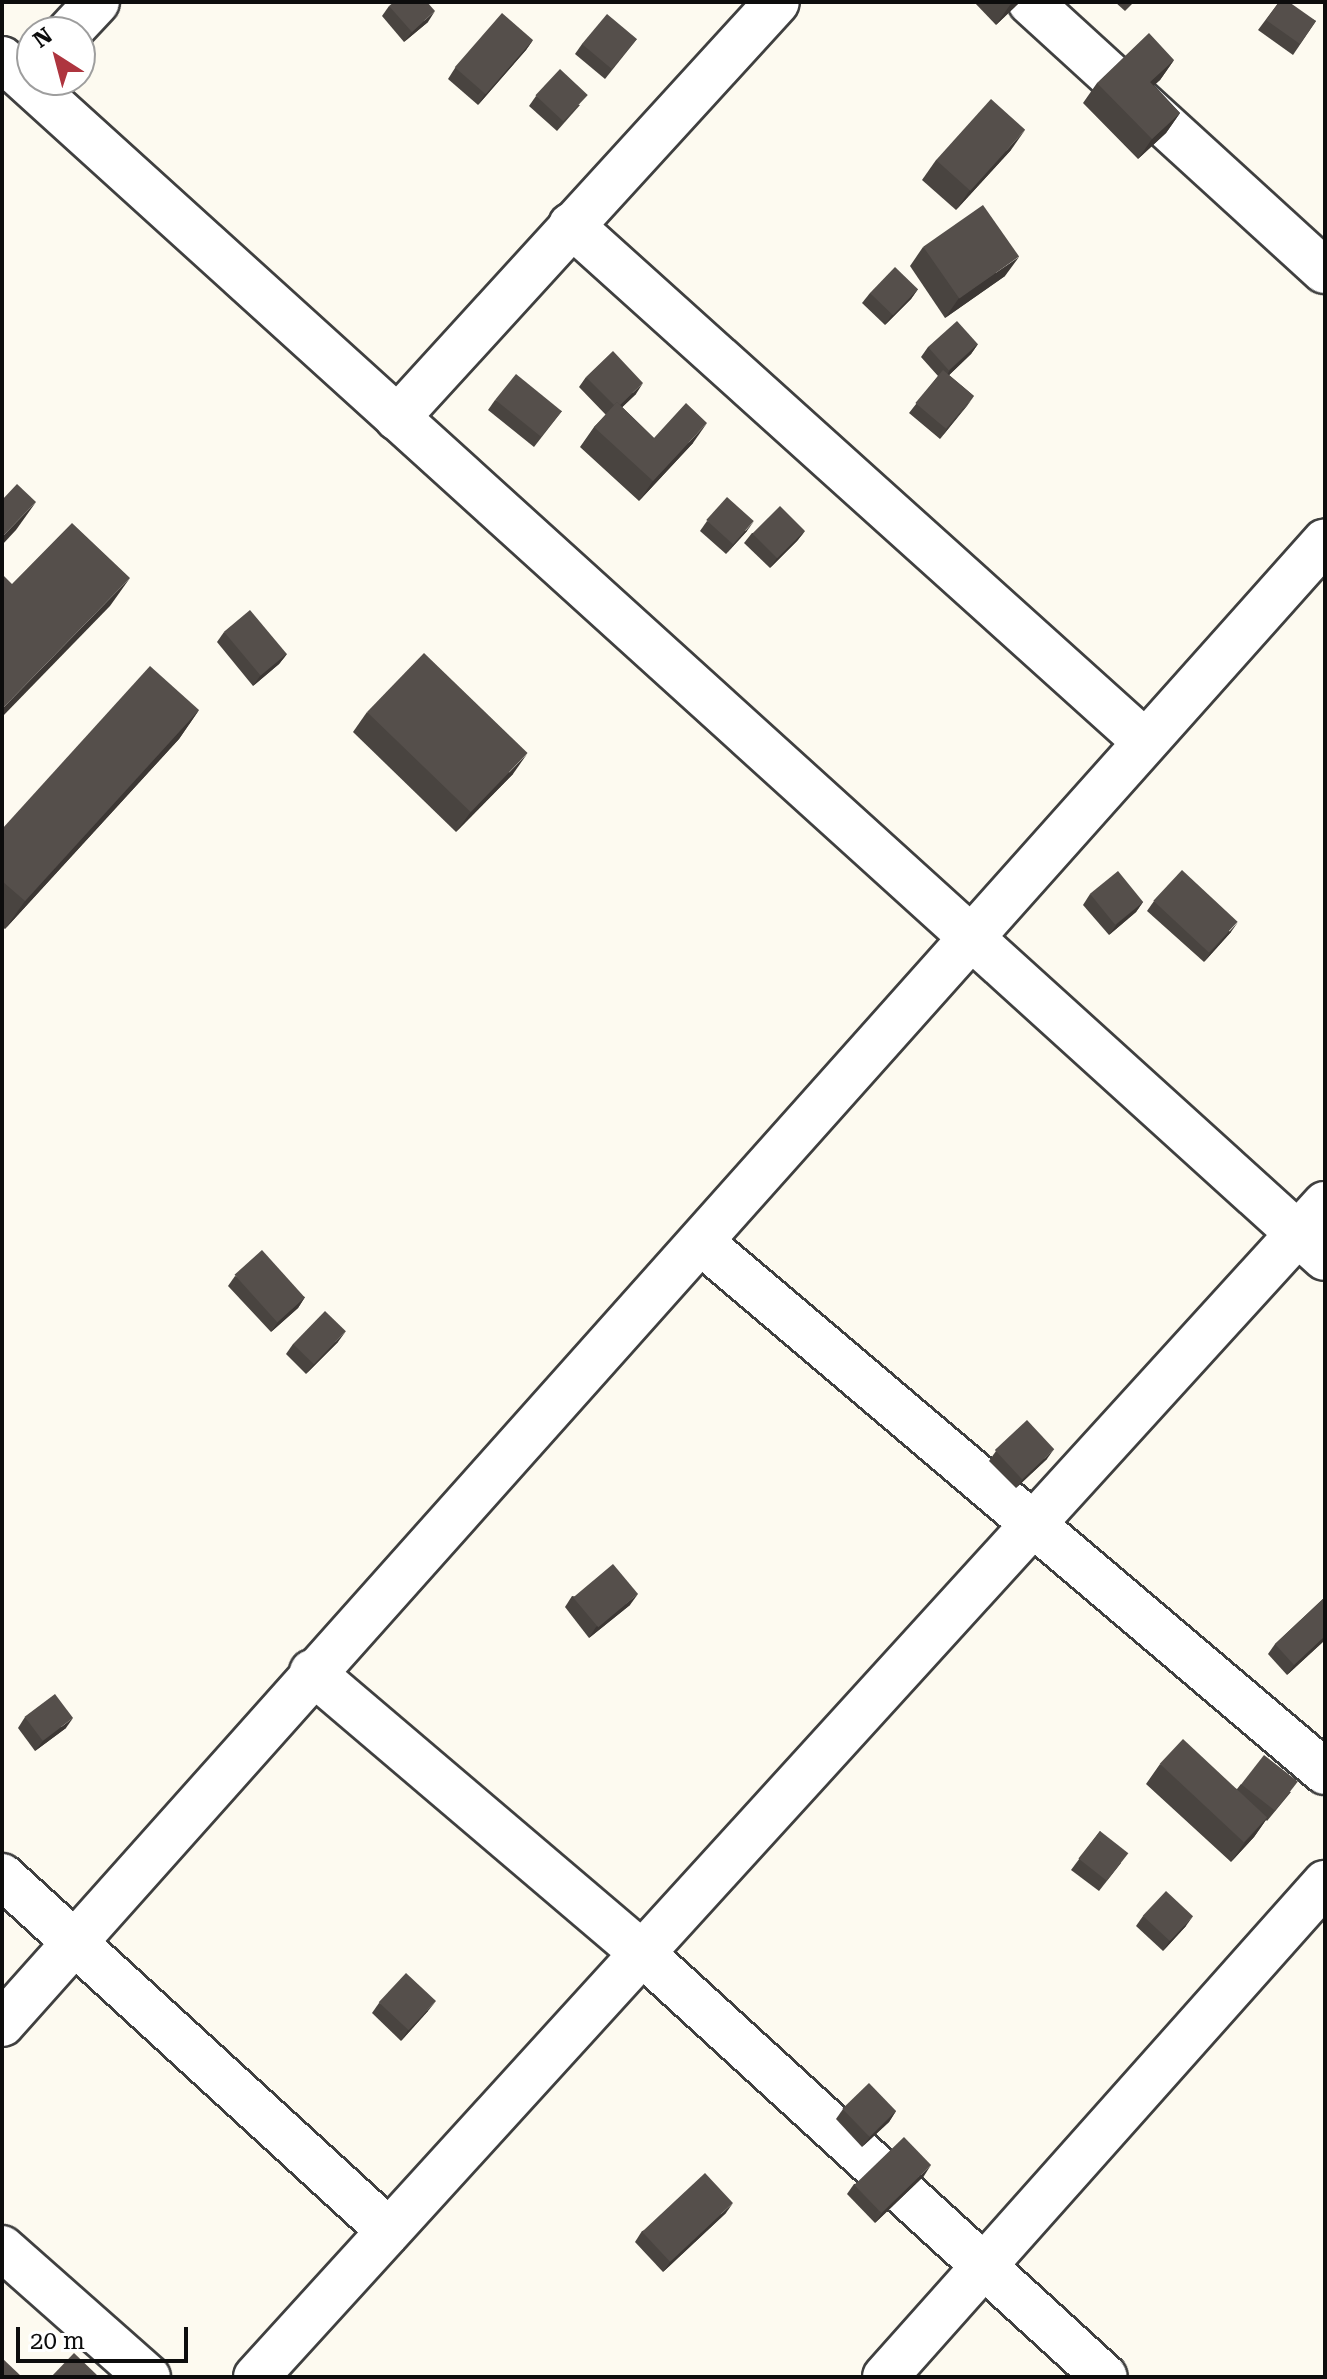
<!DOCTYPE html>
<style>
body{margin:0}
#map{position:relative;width:1327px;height:2379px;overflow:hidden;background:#fdfaf0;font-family:"Roboto Serif",serif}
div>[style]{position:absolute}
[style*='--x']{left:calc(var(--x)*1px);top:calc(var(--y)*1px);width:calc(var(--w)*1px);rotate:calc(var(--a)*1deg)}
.roads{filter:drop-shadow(2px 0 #404040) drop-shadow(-2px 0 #404040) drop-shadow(0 2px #404040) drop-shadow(0 -2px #404040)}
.minor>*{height:44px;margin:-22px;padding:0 22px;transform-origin:22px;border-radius:22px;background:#fff}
.wall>*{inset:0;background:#494440}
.shaded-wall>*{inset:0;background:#3c3734}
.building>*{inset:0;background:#554f4b;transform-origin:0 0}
span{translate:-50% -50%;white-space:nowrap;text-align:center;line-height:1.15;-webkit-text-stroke:8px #fff;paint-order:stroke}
.frame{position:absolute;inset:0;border:4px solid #0d0d0d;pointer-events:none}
.north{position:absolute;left:16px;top:16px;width:80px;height:80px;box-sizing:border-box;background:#fff;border:2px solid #9e9e9e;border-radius:50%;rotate:324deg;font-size:22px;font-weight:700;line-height:32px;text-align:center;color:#0d0d0d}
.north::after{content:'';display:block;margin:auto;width:28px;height:36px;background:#ae353f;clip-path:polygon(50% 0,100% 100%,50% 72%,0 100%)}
.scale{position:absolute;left:16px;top:2327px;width:172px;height:36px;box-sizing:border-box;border:4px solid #0d0d0d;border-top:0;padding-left:10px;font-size:24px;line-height:28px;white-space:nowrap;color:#0d0d0d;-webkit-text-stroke:6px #fff;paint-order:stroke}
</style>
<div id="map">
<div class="roads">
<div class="minor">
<i style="--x:1030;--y:2;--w:399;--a:42.4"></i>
<i style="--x:69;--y:32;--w:41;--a:-47"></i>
<i style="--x:2;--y:59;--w:1785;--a:42.19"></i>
<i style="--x:571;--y:225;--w:771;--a:42"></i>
<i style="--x:397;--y:418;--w:563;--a:-47.59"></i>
<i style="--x:703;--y:1244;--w:816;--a:40.33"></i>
<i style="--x:312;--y:1672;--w:435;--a:40.4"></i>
<i style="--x:643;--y:1954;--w:626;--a:42.48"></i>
<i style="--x:2;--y:1876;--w:525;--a:42.53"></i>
<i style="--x:2;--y:2024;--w:1987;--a:-48.26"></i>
<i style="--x:2;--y:2248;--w:195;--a:41.5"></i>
<i style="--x:256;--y:2377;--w:1587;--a:-47.66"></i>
<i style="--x:885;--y:2377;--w:662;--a:-48.31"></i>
</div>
</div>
<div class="wall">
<i style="clip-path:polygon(974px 2px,1020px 2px,996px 25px)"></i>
<i style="clip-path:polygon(1115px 2px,1134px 2px,1125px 11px)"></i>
<i style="clip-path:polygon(1279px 2px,1316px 21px,1293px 55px,1258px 30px)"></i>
<i style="clip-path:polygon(389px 6px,428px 22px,404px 42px,382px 16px)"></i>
<i style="clip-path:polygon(637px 39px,605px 79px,575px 54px,582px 44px)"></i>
<i style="clip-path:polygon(533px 40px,526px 50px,478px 105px,448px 79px,455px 68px)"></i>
<i style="clip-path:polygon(1174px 60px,1160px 80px,1154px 85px,1180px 113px,1166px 133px,1138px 159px,1083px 103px,1097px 83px)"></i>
<i style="clip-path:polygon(536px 96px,580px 105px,557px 131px,529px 106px)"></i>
<i style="clip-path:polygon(1011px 150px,956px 210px,922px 180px,936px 160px)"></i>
<i style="clip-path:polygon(923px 247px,1005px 276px,945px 318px,910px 266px)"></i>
<i style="clip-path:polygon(918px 289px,911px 299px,885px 325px,862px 303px,870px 293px)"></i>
<i style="clip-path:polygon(978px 344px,971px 354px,949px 375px,974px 396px,940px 439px,909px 413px,938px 376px,921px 357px,928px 347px)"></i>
<i style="clip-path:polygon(586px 377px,636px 394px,622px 407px,654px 438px,693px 443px,639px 501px,580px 447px,594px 427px,606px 415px,579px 387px)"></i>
<i style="clip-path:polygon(495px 400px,562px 411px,534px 447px,488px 410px)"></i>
<i style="clip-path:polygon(707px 521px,747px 531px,726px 554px,700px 531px)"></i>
<i style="clip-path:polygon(805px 531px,797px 541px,770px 568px,744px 543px,752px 533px)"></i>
<i style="clip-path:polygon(224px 632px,287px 654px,279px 664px,253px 686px,217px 642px)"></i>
<i style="clip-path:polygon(199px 710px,179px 739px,5px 929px,2px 927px,2px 829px)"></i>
<i style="clip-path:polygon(367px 712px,513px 774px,456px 832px,353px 732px)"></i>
<i style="clip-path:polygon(1090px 894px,1143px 902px,1136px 912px,1109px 935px,1083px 905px)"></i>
<i style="clip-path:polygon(1154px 901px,1231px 932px,1204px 962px,1147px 911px)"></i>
<i style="clip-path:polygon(235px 1276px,305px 1297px,298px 1308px,271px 1332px,228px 1286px)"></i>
<i style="clip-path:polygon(338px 1342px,306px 1374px,286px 1354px,293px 1344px)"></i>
<i style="clip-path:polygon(996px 1451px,1047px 1459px,1016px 1488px,989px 1461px)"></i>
<i style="clip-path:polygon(572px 1596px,630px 1605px,589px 1638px,565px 1607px)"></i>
<i style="clip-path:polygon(1325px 1597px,1325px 1640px,1287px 1675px,1268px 1654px,1275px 1644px)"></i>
<i style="clip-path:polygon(25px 1717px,66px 1728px,35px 1751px,18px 1728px)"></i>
<i style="clip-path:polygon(1160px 1764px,1237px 1789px,1241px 1784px,1291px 1792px,1267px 1821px,1266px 1820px,1254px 1837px,1231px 1862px,1146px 1784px)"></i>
<i style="clip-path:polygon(1100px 1831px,1121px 1863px,1099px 1891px,1071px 1870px)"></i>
<i style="clip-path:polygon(1143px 1916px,1186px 1926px,1163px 1951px,1136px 1926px)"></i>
<i style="clip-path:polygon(379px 2003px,428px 2011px,401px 2041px,372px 2013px)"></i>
<i style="clip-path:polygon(843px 2109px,896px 2111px,889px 2122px,862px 2147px,836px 2119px)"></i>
<i style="clip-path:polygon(924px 2176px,875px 2223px,847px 2194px,854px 2184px)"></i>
<i style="clip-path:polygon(726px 2213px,663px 2272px,635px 2242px,642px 2231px)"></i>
</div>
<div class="shaded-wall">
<i style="clip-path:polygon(1013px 2px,1020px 2px,996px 25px,1010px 5px)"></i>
<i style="clip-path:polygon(435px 11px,428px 22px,404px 42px,412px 32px)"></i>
<i style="clip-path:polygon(533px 40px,526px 50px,478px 105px,485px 94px)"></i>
<i style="clip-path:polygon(1174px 60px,1160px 80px,1137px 101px,1150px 82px)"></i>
<i style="clip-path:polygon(1180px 113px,1166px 133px,1138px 159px,1152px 139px)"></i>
<i style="clip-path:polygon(1025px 130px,1011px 150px,956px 210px,970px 190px)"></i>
<i style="clip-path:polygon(1019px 257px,1005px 276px,945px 318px,959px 298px)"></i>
<i style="clip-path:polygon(918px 289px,911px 299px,885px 325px,892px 315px)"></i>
<i style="clip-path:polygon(978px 344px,971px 354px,943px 381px,950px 370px)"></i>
<i style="clip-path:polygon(643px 383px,636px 394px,610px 419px,617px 408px)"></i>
<i style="clip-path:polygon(974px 396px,967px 406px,940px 439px,947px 429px)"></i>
<i style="clip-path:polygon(707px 423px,693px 443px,639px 501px,653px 481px)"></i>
<i style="clip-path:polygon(36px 502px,16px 530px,2px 545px,2px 537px)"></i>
<i style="clip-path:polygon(754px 521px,747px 531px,726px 554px,734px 544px)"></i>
<i style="clip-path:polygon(805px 531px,797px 541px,770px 568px,777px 558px)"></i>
<i style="clip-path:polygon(130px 578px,110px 606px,2px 717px,2px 709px)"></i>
<i style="clip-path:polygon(287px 654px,279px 664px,253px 686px,260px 676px)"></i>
<i style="clip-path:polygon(199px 710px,179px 739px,5px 929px,25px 901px)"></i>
<i style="clip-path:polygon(527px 754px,513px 774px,456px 832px,470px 813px)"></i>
<i style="clip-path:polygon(1143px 902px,1136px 912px,1109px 935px,1117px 924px)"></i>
<i style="clip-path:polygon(1238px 922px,1231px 932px,1204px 962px,1211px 952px)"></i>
<i style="clip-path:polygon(305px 1297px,298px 1308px,271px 1332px,278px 1322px)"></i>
<i style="clip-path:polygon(346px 1331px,338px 1342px,306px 1374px,314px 1364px)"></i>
<i style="clip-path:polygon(1054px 1449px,1047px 1459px,1016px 1488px,1024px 1478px)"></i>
<i style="clip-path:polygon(638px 1594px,630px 1605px,589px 1638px,596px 1627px)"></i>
<i style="clip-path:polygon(1325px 1636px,1325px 1640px,1287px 1675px,1294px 1665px)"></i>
<i style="clip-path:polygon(73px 1718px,66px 1728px,35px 1751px,43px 1741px)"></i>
<i style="clip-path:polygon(1268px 1817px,1254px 1837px,1231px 1862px,1245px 1842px)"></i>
<i style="clip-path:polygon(1193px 1916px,1186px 1926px,1163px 1951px,1170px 1940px)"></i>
<i style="clip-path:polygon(436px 2001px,428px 2011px,401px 2041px,408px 2030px)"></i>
<i style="clip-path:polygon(896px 2111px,889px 2122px,862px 2147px,870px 2137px)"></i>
<i style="clip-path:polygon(931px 2165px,924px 2176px,875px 2223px,882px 2213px)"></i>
<i style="clip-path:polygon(733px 2203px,726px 2213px,663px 2272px,670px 2262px)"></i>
</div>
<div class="building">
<i style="clip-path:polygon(394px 2px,427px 2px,435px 11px,412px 32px,389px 6px)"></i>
<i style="clip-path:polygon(1279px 2px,1289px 2px,1316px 21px,1300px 44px,1266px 20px)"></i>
<i style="left:502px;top:13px;width:41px;height:72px;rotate:41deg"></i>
<i style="left:607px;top:14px;width:39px;height:39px;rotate:40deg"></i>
<i style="clip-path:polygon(1149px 33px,1174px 60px,1150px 82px,1180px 113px,1152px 139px,1097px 83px)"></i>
<i style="left:560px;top:69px;width:38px;height:36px;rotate:43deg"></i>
<i style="left:991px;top:99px;width:46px;height:82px;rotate:42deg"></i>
<i style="left:983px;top:205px;width:63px;height:73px;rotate:55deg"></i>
<i style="left:895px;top:267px;width:32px;height:36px;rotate:44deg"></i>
<i style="left:957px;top:321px;width:31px;height:39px;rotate:48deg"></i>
<i style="clip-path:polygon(613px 351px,643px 383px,620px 405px,617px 402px,614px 405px,586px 377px)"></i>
<i style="left:943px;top:370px;width:40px;height:43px;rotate:40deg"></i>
<i style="left:516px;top:374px;width:59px;height:33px;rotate:39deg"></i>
<i style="clip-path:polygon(617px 402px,654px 438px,686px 403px,707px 423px,653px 481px,594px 427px)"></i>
<i style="clip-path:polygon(17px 484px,36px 502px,2px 537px,2px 500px)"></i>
<i style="left:727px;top:497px;width:36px;height:31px;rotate:42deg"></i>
<i style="left:780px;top:506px;width:35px;height:39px;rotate:45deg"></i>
<i style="clip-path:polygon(72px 523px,130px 578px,2px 709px,2px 574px,12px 584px)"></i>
<i style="left:250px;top:610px;width:57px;height:34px;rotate:50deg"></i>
<i style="left:424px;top:653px;width:144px;height:82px;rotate:44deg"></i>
<i style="clip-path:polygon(150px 666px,199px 710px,25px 901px,2px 881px,2px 829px)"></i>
<i style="left:1182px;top:870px;width:76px;height:42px;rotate:43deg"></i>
<i style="left:1118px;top:871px;width:40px;height:36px;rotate:51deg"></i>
<i style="left:262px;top:1250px;width:64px;height:37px;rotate:48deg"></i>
<i style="left:325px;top:1311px;width:29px;height:46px;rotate:44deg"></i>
<i style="left:1027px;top:1420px;width:40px;height:44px;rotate:47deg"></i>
<i style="left:613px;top:1564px;width:39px;height:52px;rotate:50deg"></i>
<i style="clip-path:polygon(1325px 1597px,1325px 1636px,1294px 1665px,1275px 1644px)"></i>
<i style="left:55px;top:1694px;width:30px;height:38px;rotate:53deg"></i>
<i style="left:1183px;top:1739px;width:115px;height:34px;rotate:43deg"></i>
<i style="left:1264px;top:1755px;width:43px;height:37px;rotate:38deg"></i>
<i style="left:1100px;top:1831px;width:36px;height:35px;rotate:38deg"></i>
<i style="left:1166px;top:1891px;width:37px;height:34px;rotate:43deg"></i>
<i style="left:406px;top:1973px;width:41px;height:40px;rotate:43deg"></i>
<i style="left:869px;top:2083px;width:39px;height:37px;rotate:46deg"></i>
<i style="left:904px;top:2137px;width:39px;height:69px;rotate:46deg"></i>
<i style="left:705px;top:2173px;width:41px;height:86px;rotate:47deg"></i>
<i style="clip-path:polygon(74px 2353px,98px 2376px,97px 2377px,51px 2377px)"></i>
<i style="clip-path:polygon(2px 2358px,22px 2377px,2px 2377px)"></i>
</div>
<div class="frame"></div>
<div class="north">N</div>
<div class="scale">20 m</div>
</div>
